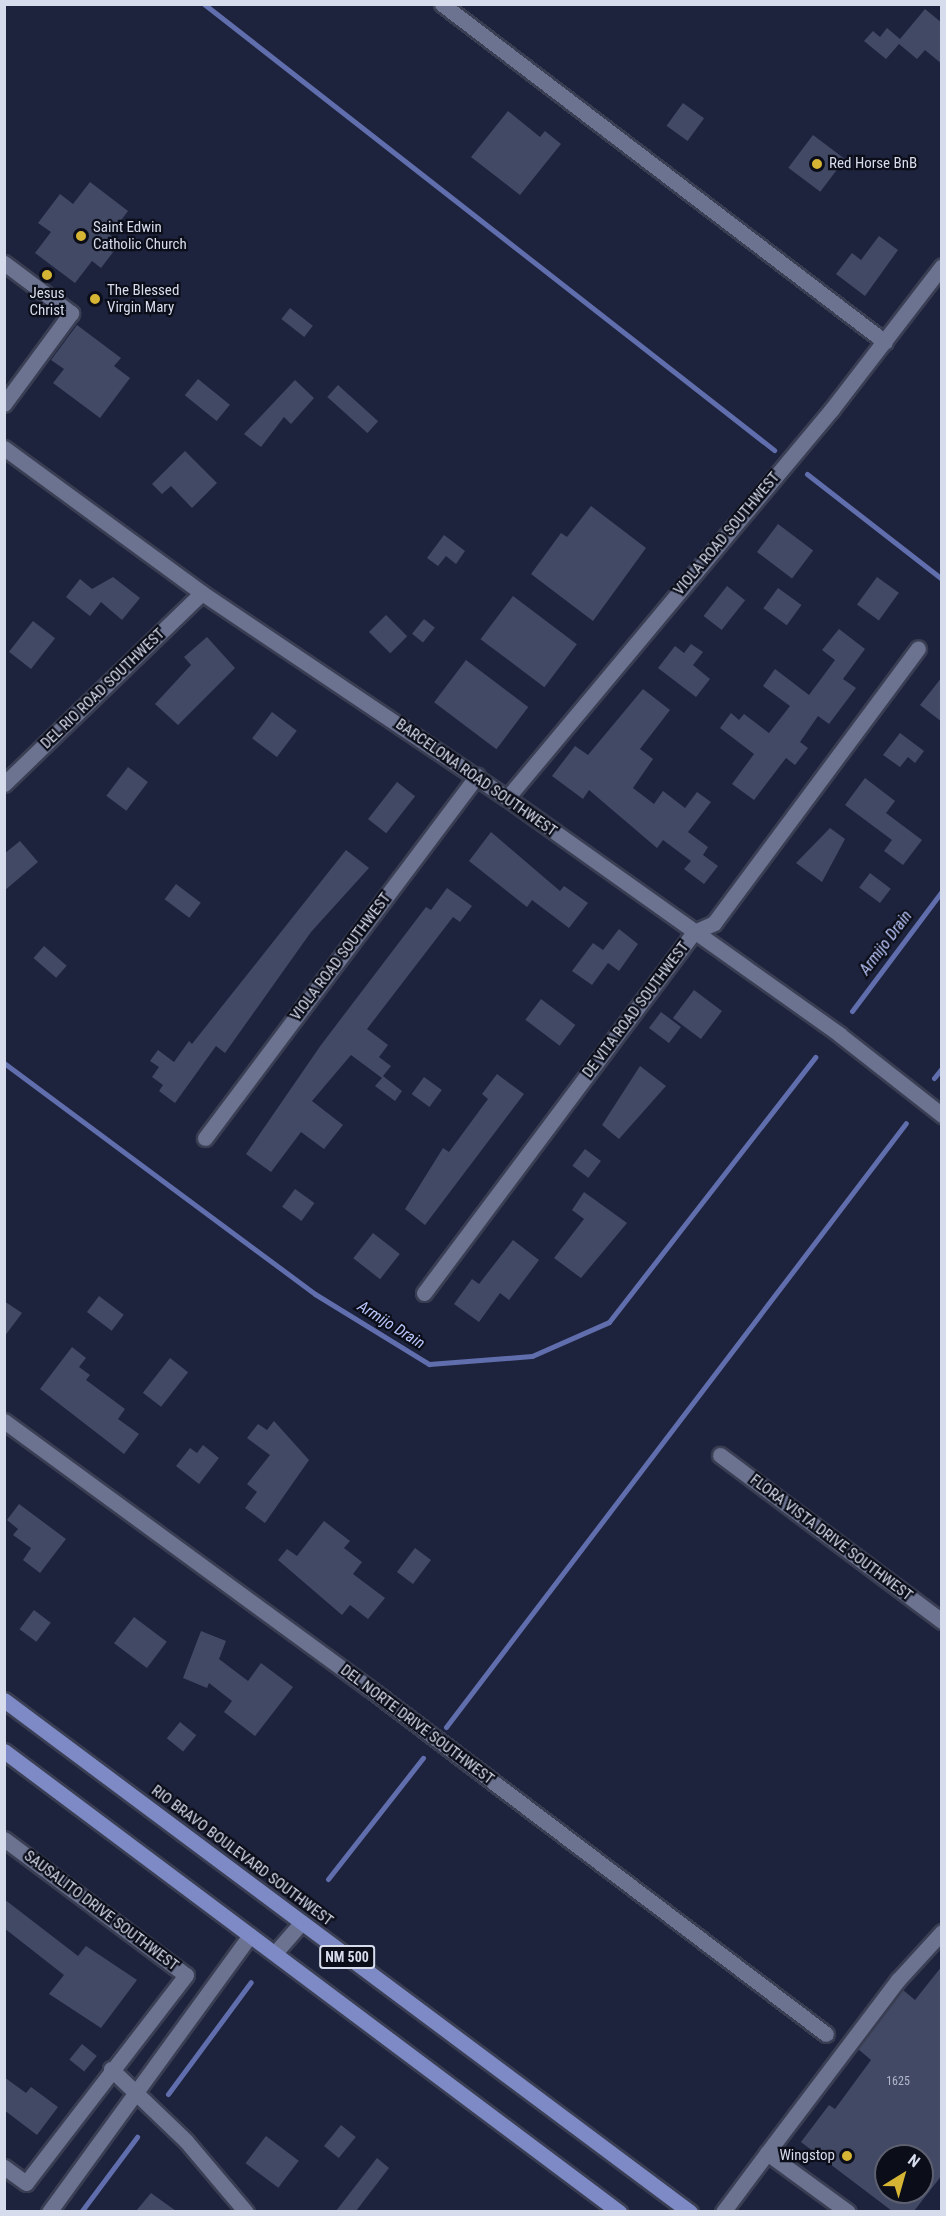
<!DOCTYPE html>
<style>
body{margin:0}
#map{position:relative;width:946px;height:2216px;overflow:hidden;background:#1e233d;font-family:"Roboto Condensed",sans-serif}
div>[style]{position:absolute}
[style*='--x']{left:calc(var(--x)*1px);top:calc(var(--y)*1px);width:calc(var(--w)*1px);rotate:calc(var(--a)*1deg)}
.stream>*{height:5px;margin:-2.5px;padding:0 2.5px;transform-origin:2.5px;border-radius:2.5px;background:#616ead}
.building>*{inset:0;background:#424965;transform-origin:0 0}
.roads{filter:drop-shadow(2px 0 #3a3e53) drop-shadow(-2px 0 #3a3e53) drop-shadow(0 2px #3a3e53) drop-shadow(0 -2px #3a3e53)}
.minor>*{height:15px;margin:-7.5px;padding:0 7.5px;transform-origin:7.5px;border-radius:7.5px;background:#6b7391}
.major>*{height:15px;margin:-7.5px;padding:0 7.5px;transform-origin:7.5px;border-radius:7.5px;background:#7d8ac5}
.dots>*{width:16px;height:16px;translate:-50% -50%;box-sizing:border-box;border:3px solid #0b0e19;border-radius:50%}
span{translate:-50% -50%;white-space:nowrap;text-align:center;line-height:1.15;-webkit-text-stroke:4.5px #0b0e19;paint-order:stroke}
.number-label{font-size:12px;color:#b2b7cb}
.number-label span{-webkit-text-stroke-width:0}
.shield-label span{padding:2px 4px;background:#0b0e19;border:2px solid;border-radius:4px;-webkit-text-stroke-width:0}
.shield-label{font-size:14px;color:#d7dced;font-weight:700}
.poi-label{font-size:15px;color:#d7dced}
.left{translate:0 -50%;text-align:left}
.right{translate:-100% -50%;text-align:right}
.street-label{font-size:15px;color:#d7dced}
.water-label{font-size:16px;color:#b9c6fc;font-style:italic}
.frame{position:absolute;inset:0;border:6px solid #d7dced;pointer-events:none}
.north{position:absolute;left:874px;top:2144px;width:60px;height:60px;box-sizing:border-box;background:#0b0e19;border:2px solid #5d606e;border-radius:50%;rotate:37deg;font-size:16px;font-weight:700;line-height:24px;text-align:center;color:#d7dced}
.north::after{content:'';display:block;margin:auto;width:21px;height:27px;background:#d6b534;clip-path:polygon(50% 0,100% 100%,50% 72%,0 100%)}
</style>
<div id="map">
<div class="stream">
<i style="--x:204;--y:4;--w:724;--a:38.04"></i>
<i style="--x:807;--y:474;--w:171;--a:37.9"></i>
<i style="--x:852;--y:1011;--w:150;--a:-53.1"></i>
<i style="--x:4;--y:1063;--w:387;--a:36.6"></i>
<i style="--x:315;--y:1294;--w:134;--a:31.6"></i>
<i style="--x:429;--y:1364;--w:103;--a:-4.4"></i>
<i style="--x:532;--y:1356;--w:84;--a:-23.8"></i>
<i style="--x:609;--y:1322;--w:336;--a:-52.1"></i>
<i style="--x:934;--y:1078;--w:13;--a:-51"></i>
<i style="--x:446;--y:1727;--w:759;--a:-52.71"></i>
<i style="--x:328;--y:1879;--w:154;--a:-51.9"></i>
<i style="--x:168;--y:2094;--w:139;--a:-53.5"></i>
<i style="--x:81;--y:2212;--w:94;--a:-53.3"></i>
</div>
<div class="building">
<i style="clip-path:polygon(925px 9px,942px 23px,942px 64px,925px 50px,917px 59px,899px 44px,886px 59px,864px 41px,873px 31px,880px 37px,887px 28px,900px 39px)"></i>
<i style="left:683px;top:103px;width:26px;height:28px;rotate:36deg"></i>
<i style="clip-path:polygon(508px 111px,540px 137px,545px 131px,561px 144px,520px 195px,471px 157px)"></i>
<i style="left:813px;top:135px;width:40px;height:41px;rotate:37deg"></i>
<i style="clip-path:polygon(90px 182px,128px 211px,110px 235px,120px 243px,101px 268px,92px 261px,75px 283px,35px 253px,51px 232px,38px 223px,60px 194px,73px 204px)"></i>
<i style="clip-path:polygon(879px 236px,898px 250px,865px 296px,836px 274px,852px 253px,861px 260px)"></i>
<i style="left:290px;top:308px;width:29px;height:14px;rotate:38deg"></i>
<i style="clip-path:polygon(77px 325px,121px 358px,114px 366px,130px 378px,100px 418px,53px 383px,64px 369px,51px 360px)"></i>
<i style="left:198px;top:379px;width:41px;height:21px;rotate:39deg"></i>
<i style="clip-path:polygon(295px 380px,314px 398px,291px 424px,284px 417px,261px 447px,244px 434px)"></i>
<i style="left:338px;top:385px;width:54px;height:16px;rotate:42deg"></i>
<i style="clip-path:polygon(185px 451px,217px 483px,192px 508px,171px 486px,162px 494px,152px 484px)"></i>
<i style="clip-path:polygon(591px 506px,646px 548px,593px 621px,531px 574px,561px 533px,567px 537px)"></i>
<i style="left:778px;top:524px;width:44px;height:35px;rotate:37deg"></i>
<i style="clip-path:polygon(444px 535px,465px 551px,456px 564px,446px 556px,438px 566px,427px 558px)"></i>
<i style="clip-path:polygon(113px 577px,140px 598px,122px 620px,101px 602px,90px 616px,66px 597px,80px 579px,92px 589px)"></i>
<i style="left:877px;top:577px;width:27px;height:34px;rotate:36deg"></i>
<i style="left:727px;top:586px;width:23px;height:38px;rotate:38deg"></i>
<i style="left:778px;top:588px;width:29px;height:25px;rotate:36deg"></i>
<i style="left:513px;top:596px;width:80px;height:54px;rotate:37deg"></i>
<i style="left:386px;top:615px;width:30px;height:24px;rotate:45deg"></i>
<i style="left:424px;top:619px;width:14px;height:19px;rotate:39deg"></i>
<i style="left:33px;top:621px;width:28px;height:39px;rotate:38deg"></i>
<i style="clip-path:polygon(839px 629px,865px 649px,843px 679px,856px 688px,829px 724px,818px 716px,800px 742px,808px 748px,795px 765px,786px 758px,754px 800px,732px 784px,754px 754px,720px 728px,731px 713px,739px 720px,744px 714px,769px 733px,790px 706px,763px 686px,775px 669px,809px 695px,835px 660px,822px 650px)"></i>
<i style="clip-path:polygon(207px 637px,235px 668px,178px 725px,155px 704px,191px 665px,184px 657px)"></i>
<i style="clip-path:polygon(691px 644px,703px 652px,693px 665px,710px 679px,696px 697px,658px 668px,675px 646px,684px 653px)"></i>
<i style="left:466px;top:660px;width:78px;height:53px;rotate:37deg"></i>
<i style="clip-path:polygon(942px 677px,942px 722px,920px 705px)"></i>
<i style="clip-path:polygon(643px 689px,670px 710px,640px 749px,653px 759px,633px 788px,654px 804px,663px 791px,685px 808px,697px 792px,711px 802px,688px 832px,708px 847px,703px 855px,718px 866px,704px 884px,684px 869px,691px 861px,663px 840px,657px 848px,589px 790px,583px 799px,552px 776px,575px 746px,588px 755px)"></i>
<i style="left:272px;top:712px;width:31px;height:33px;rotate:37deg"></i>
<i style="clip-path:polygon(900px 733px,924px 751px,915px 763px,908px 757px,900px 767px,883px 755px)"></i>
<i style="left:128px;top:767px;width:25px;height:36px;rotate:37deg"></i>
<i style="clip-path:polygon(865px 778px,895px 801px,886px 813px,922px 840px,903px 865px,884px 851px,892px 840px,845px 805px)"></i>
<i style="left:397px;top:782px;width:23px;height:47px;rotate:38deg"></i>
<i style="clip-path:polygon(830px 828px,845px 839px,822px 882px,796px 863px)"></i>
<i style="clip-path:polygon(491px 832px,560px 891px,564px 886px,588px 903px,569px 928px,532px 900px,527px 907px,469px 861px)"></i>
<i style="clip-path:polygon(20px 841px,38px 862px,4px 891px,4px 854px)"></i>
<i style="clip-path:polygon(346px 850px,369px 868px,311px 932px,225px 1053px,216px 1046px,175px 1103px,159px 1091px,163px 1085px,152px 1077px,159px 1067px,150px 1061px,158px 1050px,174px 1062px,189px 1041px,192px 1044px)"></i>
<i style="left:870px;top:873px;width:26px;height:18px;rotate:37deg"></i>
<i style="left:176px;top:884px;width:31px;height:19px;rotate:37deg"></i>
<i style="clip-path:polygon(447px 888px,472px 906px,460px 922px,453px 917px,367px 1029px,388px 1045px,379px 1057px,391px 1066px,383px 1076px,402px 1091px,395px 1101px,375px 1086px,382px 1078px,351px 1055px,312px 1101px,343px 1125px,324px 1149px,301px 1132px,271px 1172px,246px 1154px,321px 1045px,426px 907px,431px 910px)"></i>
<i style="clip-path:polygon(619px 929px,638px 944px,619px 971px,608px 963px,592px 985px,572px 971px,593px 943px,603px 950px)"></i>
<i style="left:44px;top:946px;width:30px;height:16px;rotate:41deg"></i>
<i style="left:694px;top:990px;width:35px;height:35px;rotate:37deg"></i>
<i style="left:541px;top:999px;width:43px;height:26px;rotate:37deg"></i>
<i style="left:661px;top:1012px;width:25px;height:20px;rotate:37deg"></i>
<i style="clip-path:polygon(640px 1066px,666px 1086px,619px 1139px,602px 1125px)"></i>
<i style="clip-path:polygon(497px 1074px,524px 1094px,425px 1225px,405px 1209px,443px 1148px,449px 1152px,488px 1099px,482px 1094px)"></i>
<i style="left:424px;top:1077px;width:22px;height:21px;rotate:36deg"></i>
<i style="left:585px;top:1149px;width:20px;height:21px;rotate:37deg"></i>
<i style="left:295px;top:1189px;width:24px;height:22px;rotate:36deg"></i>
<i style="clip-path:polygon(584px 1192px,627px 1223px,581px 1278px,554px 1258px,584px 1219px,572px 1210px)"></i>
<i style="left:373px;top:1233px;width:34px;height:32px;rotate:38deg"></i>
<i style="clip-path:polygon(513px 1240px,539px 1260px,509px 1300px,500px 1293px,479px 1322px,454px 1304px,472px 1279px,479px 1284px)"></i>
<i style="left:99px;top:1296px;width:31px;height:20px;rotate:37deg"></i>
<i style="clip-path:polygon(4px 1301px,22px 1313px,4px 1337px)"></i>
<i style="clip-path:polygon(72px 1347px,86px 1358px,79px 1367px,90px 1375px,86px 1380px,125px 1409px,118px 1419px,139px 1434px,124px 1454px,40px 1389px)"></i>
<i style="left:170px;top:1358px;width:23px;height:44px;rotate:38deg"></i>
<i style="clip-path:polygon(274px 1421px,309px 1460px,265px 1523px,245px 1508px,257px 1492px,247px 1484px,270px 1455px,247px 1438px,258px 1424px,267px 1430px)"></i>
<i style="clip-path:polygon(203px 1445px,219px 1458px,199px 1484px,176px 1466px,190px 1448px,197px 1453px)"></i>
<i style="clip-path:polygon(19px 1504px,66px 1539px,40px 1573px,23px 1560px,31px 1548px,13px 1535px,18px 1529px,7px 1520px)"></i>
<i style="clip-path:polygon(324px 1521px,350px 1541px,344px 1548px,362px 1562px,353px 1574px,385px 1598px,368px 1619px,350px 1605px,342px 1615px,278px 1560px,287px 1549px,297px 1556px)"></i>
<i style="left:415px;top:1548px;width:20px;height:30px;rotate:37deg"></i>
<i style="left:34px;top:1610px;width:21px;height:24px;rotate:37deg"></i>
<i style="left:134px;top:1617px;width:41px;height:33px;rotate:37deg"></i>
<i style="clip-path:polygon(201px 1631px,226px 1641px,219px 1659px,248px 1681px,261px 1663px,293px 1687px,255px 1736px,224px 1712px,232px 1701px,209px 1683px,207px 1688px,183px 1678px)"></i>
<i style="left:180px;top:1722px;width:21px;height:21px;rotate:39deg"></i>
<i style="clip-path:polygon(4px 1899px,78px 1956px,86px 1946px,137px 1980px,101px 2028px,49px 1994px,64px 1975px,4px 1928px)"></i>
<i style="clip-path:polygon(evenodd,942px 1966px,942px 2175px,914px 2211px,892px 2211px,801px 2142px,829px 2105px,835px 2109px,871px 2060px,858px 2049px,903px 1990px,915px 2000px,942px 1966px,886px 2156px,922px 2156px,922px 2192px,886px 2192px,886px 2156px)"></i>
<i style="left:82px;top:2044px;width:19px;height:20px;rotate:39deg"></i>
<i style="clip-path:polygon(4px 2077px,26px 2093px,31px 2087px,58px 2107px,37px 2135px,4px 2110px)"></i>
<i style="left:341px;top:2125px;width:19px;height:27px;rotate:39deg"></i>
<i style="left:266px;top:2136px;width:41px;height:34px;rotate:37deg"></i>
<i style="clip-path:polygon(377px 2158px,389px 2168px,356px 2211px,336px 2211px)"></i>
<i style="clip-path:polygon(151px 2193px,176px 2211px,136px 2211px)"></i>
</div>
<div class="roads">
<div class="minor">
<i style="--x:442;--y:4;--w:557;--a:37.34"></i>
<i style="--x:4;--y:263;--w:84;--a:36.7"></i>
<i style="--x:71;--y:313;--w:113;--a:126.4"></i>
<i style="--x:4;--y:448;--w:245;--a:36.2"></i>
<i style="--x:202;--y:593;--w:367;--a:33.9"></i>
<i style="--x:507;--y:798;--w:409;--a:35.4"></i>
<i style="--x:840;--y:1035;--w:130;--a:38.1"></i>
<i style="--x:4;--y:784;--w:275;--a:-44"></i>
<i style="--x:507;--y:798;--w:507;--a:-50.12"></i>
<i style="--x:832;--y:409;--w:180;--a:-52.4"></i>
<i style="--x:205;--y:1138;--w:453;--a:-53.1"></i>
<i style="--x:424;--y:1293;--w:451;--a:-53.2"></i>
<i style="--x:694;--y:932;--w:22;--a:-24"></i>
<i style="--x:714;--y:923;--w:342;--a:-53.4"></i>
<i style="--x:4;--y:1421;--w:452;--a:36.2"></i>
<i style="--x:369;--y:1688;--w:573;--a:37.13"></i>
<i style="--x:720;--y:1455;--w:277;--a:36.8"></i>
<i style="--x:4;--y:1839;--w:227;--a:36.8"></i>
<i style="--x:186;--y:1975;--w:262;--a:127.6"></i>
<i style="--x:26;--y:2183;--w:27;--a:-144"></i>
<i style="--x:275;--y:1953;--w:40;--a:-49"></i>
<i style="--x:111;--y:2069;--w:104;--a:43.8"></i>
<i style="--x:186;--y:2141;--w:93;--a:49.8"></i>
<i style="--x:767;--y:2153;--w:217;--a:-52.9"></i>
<i style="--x:898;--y:1980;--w:65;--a:-47.5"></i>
<i style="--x:49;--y:2212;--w:342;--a:-54"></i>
<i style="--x:723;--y:2212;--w:74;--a:-53.3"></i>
<i style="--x:767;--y:2153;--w:100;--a:36.1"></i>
</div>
<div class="major">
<i style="--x:4;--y:1700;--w:856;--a:36.74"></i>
<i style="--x:4;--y:1751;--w:769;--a:36.85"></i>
</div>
</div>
<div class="dots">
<i style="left:817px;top:164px;background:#d6b534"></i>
<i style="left:81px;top:236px;background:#d6b534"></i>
<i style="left:47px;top:275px;background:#d6b534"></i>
<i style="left:95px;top:299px;background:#d6b534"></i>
<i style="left:847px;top:2156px;background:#d6b534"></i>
</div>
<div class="number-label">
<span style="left:898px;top:2082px">1625</span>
</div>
<div class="shield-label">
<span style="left:347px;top:1957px">NM 500</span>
</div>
<div class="poi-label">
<span class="left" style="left:829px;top:164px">Red Horse BnB</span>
<span class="left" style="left:93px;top:236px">Saint Edwin<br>Catholic Church</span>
<span class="left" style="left:107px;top:299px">The Blessed<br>Virgin Mary</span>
<span style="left:47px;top:302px">Jesus<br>Christ</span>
<span class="right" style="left:835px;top:2156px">Wingstop</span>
</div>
<div class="street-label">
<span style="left:727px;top:534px;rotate:-50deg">VIOLA ROAD SOUTHWEST</span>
<span style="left:103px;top:689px;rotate:-44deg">DEL RIO ROAD SOUTHWEST</span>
<span style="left:476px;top:778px;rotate:35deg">BARCELONA ROAD SOUTHWEST</span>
<span style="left:341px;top:957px;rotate:-53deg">VIOLA ROAD SOUTHWEST</span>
<span style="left:636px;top:1010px;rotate:-53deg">DE VITA ROAD SOUTHWEST</span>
<span style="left:831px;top:1538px;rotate:37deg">FLORA VISTA DRIVE SOUTHWEST</span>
<span style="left:417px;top:1725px;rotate:37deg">DEL NORTE DRIVE SOUTHWEST</span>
<span style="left:242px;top:1856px;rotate:37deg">RIO BRAVO BOULEVARD SOUTHWEST</span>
<span style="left:101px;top:1911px;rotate:37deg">SAUSALITO DRIVE SOUTHWEST</span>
</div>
<div class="water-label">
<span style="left:886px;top:943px;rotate:-53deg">Armijo Drain</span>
<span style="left:391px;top:1325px;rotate:32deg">Armijo Drain</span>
</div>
<div class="frame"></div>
<div class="north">N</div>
</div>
